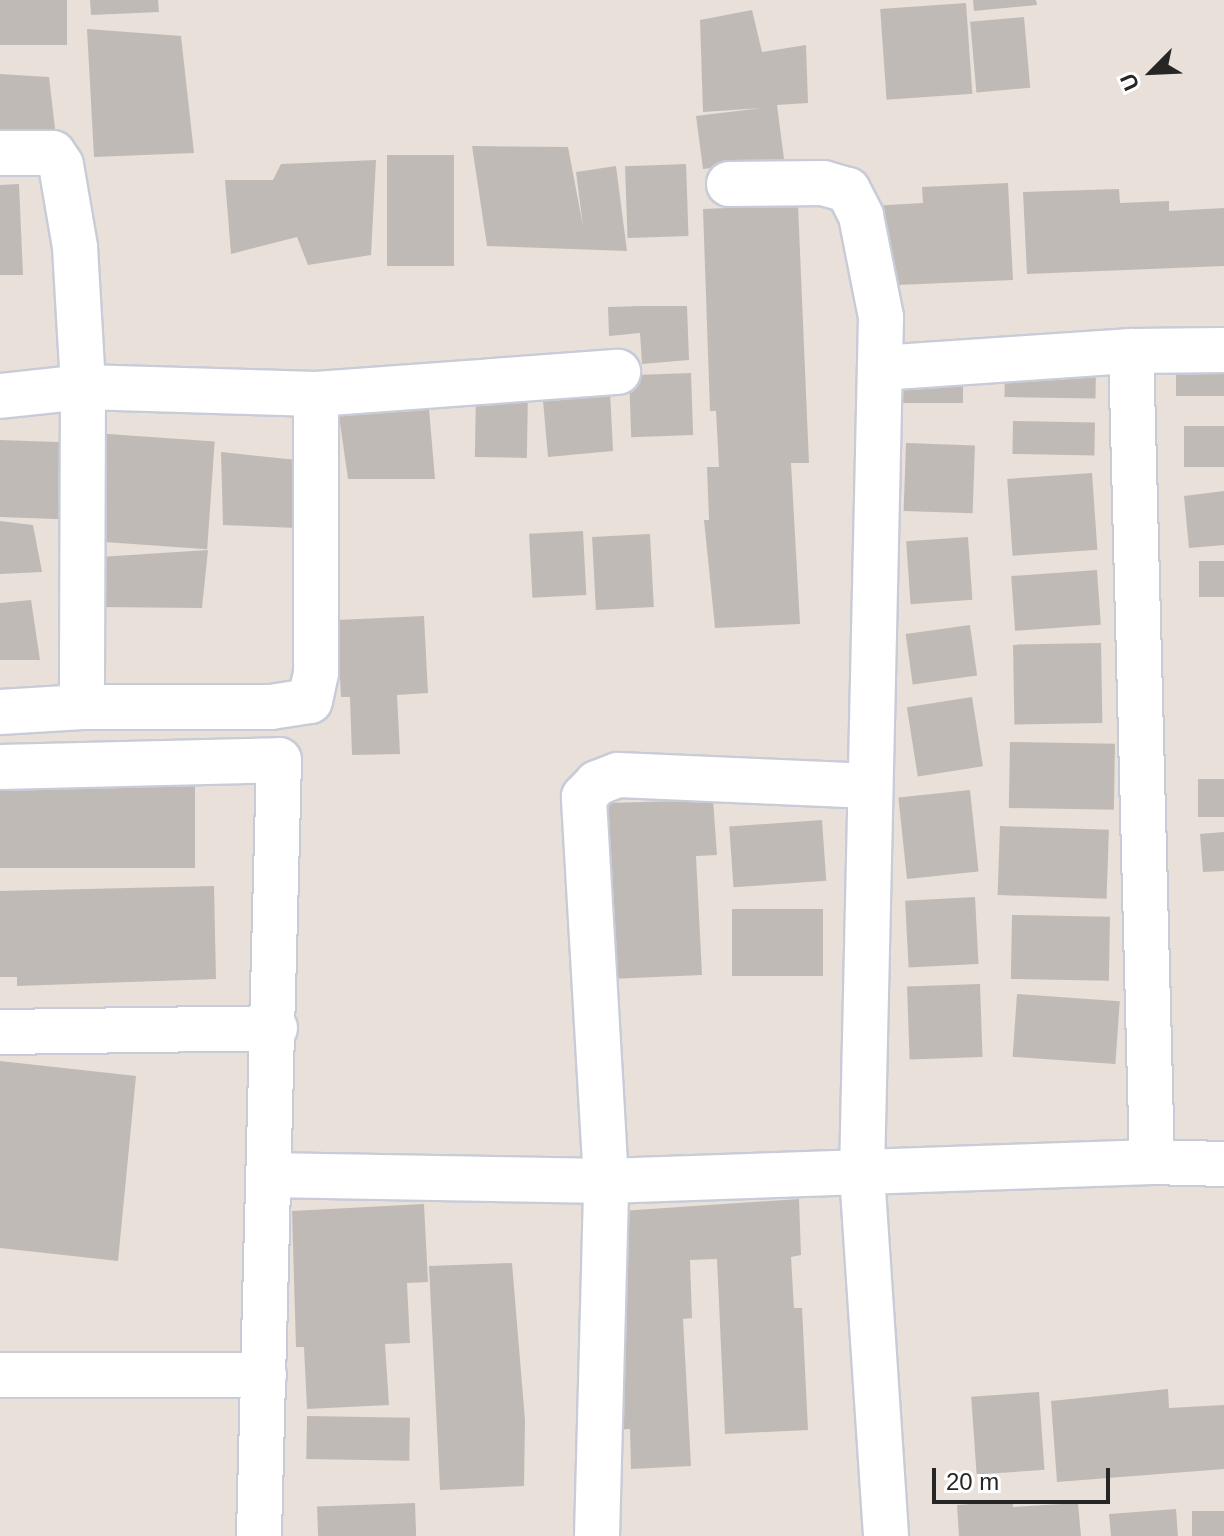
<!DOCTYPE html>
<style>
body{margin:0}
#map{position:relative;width:1224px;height:1536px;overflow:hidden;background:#e8e0d9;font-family:Helvetica,sans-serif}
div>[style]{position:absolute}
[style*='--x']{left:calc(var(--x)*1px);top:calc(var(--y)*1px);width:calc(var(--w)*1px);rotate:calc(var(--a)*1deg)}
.building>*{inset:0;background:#c0bab6;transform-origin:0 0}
.roads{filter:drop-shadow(2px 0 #c8ccd7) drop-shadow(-2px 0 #c8ccd7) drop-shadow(0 2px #c8ccd7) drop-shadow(0 -2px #c8ccd7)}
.minor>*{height:44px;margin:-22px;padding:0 22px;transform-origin:22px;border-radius:22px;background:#fff}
span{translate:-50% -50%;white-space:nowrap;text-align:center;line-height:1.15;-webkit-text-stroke:6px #fff;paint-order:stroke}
.north{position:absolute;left:1112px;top:32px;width:80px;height:80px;-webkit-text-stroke:6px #fff;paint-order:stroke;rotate:246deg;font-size:22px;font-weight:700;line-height:32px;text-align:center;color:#262626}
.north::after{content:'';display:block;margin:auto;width:28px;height:36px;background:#262626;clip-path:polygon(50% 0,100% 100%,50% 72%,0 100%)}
.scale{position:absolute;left:932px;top:1468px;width:178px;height:36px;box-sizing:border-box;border:4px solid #262626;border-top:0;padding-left:10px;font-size:24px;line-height:28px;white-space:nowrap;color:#262626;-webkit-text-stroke:6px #fff;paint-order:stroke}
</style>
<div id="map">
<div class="building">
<i style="left:0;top:0;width:67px;height:45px"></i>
<i style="clip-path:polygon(90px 0,158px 0,159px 12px,91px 15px)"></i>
<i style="clip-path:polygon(973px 0,1036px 0,1037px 5px,974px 11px)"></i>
<i style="left:966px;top:3px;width:91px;height:86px;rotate:86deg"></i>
<i style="clip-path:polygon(752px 10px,762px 52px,806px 45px,808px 103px,777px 105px,784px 159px,703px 169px,696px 116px,762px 108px,703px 112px,700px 20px)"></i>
<i style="left:1024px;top:17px;width:71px;height:54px;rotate:85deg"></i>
<i style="clip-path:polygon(87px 29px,181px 36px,194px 153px,94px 157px)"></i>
<i style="clip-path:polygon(0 74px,49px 77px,56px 137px,0 138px)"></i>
<i style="clip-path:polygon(472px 146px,568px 147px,583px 226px,576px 172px,616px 166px,627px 251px,487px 246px)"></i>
<i style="left:387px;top:155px;width:67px;height:111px"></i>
<i style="clip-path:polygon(376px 160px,371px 255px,308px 265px,297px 237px,231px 254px,225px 180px,273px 180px,281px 164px)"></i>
<i style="left:686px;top:164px;width:72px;height:61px;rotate:88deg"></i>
<i style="clip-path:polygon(1008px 183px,1013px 280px,875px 286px,871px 206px,923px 203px,922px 187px)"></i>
<i style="clip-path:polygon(19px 184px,23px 275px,0 275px,0 185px)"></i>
<i style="clip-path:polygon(1119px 189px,1120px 203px,1169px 201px,1169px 211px,1224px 208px,1224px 266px,1027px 274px,1023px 192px)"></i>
<i style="clip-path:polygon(798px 205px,809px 463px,791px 463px,800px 624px,715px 628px,704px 520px,709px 520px,707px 467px,719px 467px,716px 411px,710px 411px,703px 209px)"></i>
<i style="clip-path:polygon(639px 306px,687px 306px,689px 360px,642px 364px,640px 333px,609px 336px,608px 307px)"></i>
<i style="left:1005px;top:368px;width:91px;height:29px;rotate:1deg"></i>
<i style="left:1224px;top:369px;width:27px;height:48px;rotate:90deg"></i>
<i style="left:691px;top:373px;width:62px;height:62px;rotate:88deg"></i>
<i style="left:899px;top:375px;width:64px;height:28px"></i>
<i style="clip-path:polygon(542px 389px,610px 391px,613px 451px,548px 457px)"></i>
<i style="left:476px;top:391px;width:52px;height:66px;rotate:1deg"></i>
<i style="clip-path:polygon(429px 409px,435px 479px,348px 479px,339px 416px)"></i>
<i style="left:1013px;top:421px;width:82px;height:33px;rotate:1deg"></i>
<i style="left:1224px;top:426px;width:41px;height:40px;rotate:90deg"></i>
<i style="left:94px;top:433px;width:121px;height:108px;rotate:4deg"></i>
<i style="left:0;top:440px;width:65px;height:77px;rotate:2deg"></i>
<i style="left:906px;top:443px;width:69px;height:68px;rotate:2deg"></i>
<i style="clip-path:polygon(221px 452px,297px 460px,297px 528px,223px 525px)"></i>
<i style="left:1092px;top:473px;width:77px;height:85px;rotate:86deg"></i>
<i style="clip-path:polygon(1224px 491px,1224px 545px,1189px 548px,1184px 496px)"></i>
<i style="clip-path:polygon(0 521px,33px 525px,42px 572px,0 574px)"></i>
<i style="left:583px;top:531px;width:64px;height:54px;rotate:87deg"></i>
<i style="left:650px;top:534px;width:73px;height:58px;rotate:87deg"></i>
<i style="left:968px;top:537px;width:63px;height:62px;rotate:86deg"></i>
<i style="clip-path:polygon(208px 550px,202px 608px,99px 607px,99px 557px)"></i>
<i style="left:1224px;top:561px;width:36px;height:25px;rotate:90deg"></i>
<i style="left:1097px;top:570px;width:55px;height:86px;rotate:86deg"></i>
<i style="clip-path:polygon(31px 600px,40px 660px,0 660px,0 603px)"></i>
<i style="clip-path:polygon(424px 616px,428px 693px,397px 695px,400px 754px,352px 755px,350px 697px,341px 697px,337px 620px)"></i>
<i style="left:970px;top:625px;width:51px;height:65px;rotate:82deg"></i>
<i style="left:1101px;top:643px;width:80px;height:88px;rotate:89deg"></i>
<i style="left:972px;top:697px;width:70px;height:66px;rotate:81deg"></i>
<i style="left:1010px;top:742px;width:105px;height:66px;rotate:1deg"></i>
<i style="left:0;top:778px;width:195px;height:90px"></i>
<i style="left:1224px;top:779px;width:38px;height:26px;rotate:90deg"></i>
<i style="left:970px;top:790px;width:82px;height:72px;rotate:84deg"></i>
<i style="clip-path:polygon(713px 800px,717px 855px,696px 856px,702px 975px,610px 979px,609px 803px)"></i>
<i style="left:822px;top:820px;width:61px;height:93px;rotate:86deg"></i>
<i style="left:1000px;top:826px;width:109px;height:69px;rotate:2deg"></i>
<i style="clip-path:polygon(1224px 832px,1224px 871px,1203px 872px,1200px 834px)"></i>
<i style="clip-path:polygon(214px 886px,216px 979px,17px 986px,17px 977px,0 977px,0 891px)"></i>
<i style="left:975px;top:897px;width:67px;height:70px;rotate:87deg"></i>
<i style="left:732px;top:909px;width:91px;height:67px"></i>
<i style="left:1012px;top:915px;width:98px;height:64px;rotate:1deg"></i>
<i style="left:980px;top:984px;width:73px;height:73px;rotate:88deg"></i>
<i style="left:1017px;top:994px;width:103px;height:63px;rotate:4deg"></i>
<i style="clip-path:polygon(0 1061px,136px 1076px,118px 1261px,0 1248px)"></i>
<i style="clip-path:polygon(799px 1199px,801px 1255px,791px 1257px,794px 1308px,802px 1308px,808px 1430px,725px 1434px,717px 1259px,690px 1260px,692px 1318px,683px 1319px,691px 1466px,631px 1469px,630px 1429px,614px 1430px,621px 1211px)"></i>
<i style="clip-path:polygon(424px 1204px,428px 1282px,407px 1283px,410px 1343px,385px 1344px,389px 1405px,307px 1409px,304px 1347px,296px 1347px,292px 1211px)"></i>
<i style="clip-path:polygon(512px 1263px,525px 1420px,524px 1486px,440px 1490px,429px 1266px)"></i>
<i style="clip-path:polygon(1168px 1389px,1169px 1408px,1224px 1405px,1224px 1469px,1057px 1482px,1051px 1401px)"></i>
<i style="left:1039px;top:1392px;width:78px;height:68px;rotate:86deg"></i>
<i style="left:307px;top:1416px;width:103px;height:43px;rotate:1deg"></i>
<i style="clip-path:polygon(1013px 1501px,1013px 1507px,1078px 1503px,1081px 1536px,959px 1536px,957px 1505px)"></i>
<i style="left:415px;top:1503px;width:33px;height:98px;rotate:88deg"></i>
<i style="clip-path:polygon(1176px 1509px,1178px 1536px,1111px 1536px,1109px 1514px)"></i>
<i style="left:1224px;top:1511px;width:25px;height:32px;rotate:90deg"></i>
</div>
<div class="roads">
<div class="minor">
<i style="--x:0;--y:153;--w:53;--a:0"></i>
<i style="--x:53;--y:153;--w:14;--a:56"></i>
<i style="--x:61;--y:165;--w:83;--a:80.3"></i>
<i style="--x:75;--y:247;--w:140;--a:86.7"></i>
<i style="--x:83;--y:387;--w:233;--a:1.7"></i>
<i style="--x:316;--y:394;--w:303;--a:-4.2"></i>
<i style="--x:729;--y:184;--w:94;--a:-0.6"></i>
<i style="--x:823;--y:183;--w:26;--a:16"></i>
<i style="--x:848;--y:190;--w:29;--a:63"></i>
<i style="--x:861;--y:216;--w:103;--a:78.8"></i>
<i style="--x:881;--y:317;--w:857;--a:91.27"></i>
<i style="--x:862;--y:1174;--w:363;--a:86.2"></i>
<i style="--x:880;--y:368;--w:252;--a:-3.9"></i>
<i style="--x:1131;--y:351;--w:93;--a:-0.6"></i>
<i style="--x:0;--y:396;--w:83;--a:-6.2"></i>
<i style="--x:83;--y:387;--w:320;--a:90.2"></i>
<i style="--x:82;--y:707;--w:82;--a:176.5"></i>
<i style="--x:82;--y:707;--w:189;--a:0"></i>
<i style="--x:271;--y:707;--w:39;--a:-9"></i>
<i style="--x:310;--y:701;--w:29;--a:-78"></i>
<i style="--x:316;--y:673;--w:279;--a:-90"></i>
<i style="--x:0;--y:767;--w:279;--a:-1.4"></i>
<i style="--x:279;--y:760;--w:776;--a:91.48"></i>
<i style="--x:0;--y:1032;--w:275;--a:-0.8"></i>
<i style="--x:1152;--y:1162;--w:72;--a:1.6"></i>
<i style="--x:268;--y:1175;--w:338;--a:1"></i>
<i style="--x:606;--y:1181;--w:546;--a:-1.99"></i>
<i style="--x:1152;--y:1162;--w:811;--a:-91.48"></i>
<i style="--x:0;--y:1375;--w:264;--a:0"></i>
<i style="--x:597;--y:1536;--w:355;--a:-88.5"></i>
<i style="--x:606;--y:1181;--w:385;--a:-93.3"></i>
<i style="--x:584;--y:797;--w:19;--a:-47"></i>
<i style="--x:597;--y:783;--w:22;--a:-21"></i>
<i style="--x:618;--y:775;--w:248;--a:2.5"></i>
</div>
</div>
<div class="north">U</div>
<div class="scale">20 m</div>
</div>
